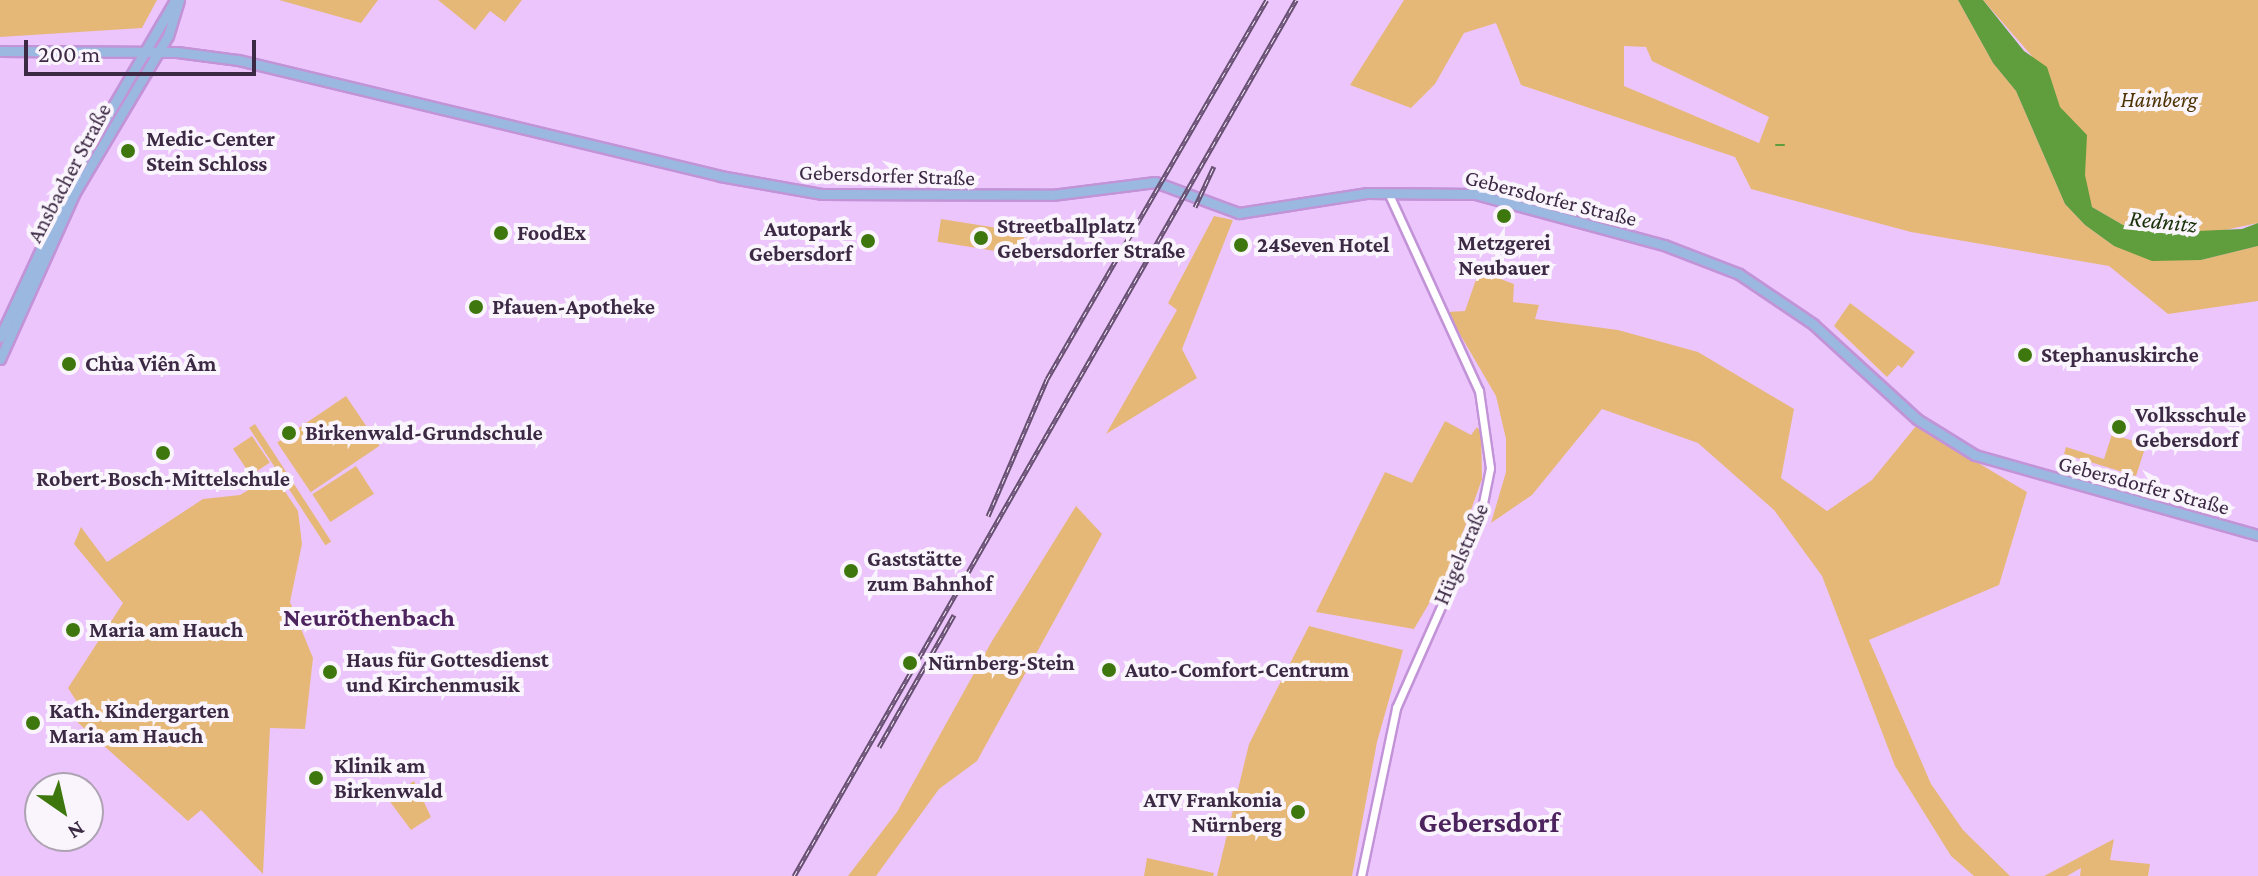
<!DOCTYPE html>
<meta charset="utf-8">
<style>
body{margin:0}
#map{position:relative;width:2258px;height:876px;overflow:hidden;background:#ecc5fd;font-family:"Crimson Pro",serif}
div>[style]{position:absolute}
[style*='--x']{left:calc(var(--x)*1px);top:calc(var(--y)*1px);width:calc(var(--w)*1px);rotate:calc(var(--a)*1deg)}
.green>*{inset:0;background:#e6b878;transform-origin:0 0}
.water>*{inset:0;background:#609d3c}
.stream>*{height:2px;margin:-1px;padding:0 1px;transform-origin:1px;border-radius:1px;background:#609d3c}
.roads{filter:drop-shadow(2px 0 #c293d7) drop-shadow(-2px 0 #c293d7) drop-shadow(0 2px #c293d7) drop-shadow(0 -2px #c293d7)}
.minor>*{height:7px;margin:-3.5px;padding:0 3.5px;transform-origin:3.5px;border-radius:3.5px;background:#fff}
.major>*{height:9px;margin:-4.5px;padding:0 4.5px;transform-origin:4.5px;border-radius:4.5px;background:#9ab8e0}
.rail>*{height:5px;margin-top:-2.5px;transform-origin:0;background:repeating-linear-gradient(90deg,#faf5fc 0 6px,#674f71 0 12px);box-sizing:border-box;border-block:2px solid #674f71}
.dots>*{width:22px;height:22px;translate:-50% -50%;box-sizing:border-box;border:4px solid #faf5fc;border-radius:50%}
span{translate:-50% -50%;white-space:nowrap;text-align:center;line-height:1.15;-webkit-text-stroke:8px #faf5fc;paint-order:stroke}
.park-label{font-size:22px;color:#4e3303;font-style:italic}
.poi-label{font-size:22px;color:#3c2944;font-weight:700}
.left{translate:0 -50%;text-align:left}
.right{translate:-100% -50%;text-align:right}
.street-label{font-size:22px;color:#3c2944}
.water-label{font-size:24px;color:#193109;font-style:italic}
.quarter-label{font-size:26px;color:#4d235e;font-weight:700}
.district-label{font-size:30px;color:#4d235e;font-weight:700}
.north{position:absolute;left:24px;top:772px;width:80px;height:80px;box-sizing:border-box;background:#faf5fc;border:2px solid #aea3b2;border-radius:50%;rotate:146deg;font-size:22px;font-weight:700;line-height:32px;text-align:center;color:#3c2944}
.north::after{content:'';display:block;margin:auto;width:28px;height:36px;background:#3d770d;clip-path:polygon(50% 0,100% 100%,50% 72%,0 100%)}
.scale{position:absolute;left:24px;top:40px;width:232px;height:36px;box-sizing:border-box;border:4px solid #3c2944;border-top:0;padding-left:10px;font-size:24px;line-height:28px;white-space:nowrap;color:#3c2944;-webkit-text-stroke:6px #faf5fc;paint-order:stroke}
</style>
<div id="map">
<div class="green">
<i style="clip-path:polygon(0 0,157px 0,142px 28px,0 37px)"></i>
<i style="clip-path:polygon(279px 0,378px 0,361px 23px)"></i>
<i style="clip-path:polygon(438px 0,522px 0,505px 22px,490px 11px,475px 30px)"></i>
<i style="clip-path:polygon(evenodd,1404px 0,1958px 0,1993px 63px,2016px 91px,2065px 204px,2085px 225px,2114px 246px,2201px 260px,2258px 246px,2258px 301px,2168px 314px,2109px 266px,1911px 232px,1751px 189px,1735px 157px,1521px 85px,1496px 23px,1464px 33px,1435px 84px,1411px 108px,1350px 85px,1404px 0,1624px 46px,1646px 47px,1652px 61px,1769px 117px,1759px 143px,1624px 86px,1624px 46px)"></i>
<i style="clip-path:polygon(1983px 0,2258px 0,2258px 223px,2182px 239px,2123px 225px,2092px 207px,2031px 55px)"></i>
<i style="clip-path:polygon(1214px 216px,1233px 220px,1182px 349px,1197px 378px,1106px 434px,1177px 310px,1168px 303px)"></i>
<i style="left:941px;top:219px;width:85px;height:23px;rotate:9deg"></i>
<i style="clip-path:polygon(1479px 271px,1514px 284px,1513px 302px,1539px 305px,1535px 319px,1618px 330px,1698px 352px,1794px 409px,1781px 478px,1827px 511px,1872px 480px,1916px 426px,2027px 492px,1999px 585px,1869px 640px,1931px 784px,1963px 830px,2010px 876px,1974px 876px,1951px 856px,1895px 766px,1822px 576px,1774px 510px,1698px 443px,1602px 409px,1532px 495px,1491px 523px,1506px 472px,1506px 439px,1496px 396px,1447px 312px,1465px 311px)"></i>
<i style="clip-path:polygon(1850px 303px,1915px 352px,1902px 368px,1898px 365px,1887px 377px,1834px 326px)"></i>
<i style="left:346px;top:396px;width:60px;height:83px;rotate:56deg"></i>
<i style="clip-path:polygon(1445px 421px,1471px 435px,1477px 427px,1481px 432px,1482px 479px,1451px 566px,1414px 629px,1316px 612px,1385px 472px,1412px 483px)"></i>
<i style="left:255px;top:424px;width:140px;height:7px;rotate:57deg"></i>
<i style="clip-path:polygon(2112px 434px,2146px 445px,2136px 476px,2064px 454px,2066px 447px,2104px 459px)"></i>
<i style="left:252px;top:436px;width:32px;height:23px;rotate:56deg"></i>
<i style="left:356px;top:466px;width:33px;height:52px;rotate:57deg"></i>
<i style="clip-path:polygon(274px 475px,298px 511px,302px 544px,290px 602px,313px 658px,305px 729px,270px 728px,263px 874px,201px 810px,188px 821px,65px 711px,77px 702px,68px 688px,123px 603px,74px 544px,81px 527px,107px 562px,203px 499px,240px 495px)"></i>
<i style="clip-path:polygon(1076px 506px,1102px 534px,977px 761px,939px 789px,876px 876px,848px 876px,897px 812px,992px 641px)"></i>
<i style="clip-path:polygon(1309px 626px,1403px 650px,1377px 742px,1352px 876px,1217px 876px,1249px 744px)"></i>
<i style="clip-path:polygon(414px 781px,431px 817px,411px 830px,388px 799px)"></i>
<i style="clip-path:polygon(2114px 839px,2110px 860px,2150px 864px,2148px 876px,2080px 876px,2081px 868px,2067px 876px,2044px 876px)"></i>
<i style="clip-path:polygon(1147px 858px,1214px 873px,1213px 876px,1144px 876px)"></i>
</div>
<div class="water">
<i style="clip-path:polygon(1958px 0,1983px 0,2024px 51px,2047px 67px,2060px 107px,2087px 135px,2085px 175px,2092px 207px,2123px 225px,2175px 232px,2242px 229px,2258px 223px,2258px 246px,2201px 260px,2152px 261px,2114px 246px,2085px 225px,2065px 204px,2016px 91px,1993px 63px)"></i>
</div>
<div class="stream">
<i style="--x:1776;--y:145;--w:8;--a:0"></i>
</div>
<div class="roads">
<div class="minor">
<i style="--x:1361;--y:876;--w:172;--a:-78.2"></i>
<i style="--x:1396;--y:708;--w:208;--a:-66.1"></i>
<i style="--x:1480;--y:518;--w:51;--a:-78.7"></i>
<i style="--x:1490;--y:468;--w:78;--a:-98.1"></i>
<i style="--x:1479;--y:391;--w:217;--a:-114.6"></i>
</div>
<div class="major">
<i style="--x:0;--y:51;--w:177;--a:0.3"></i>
<i style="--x:177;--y:52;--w:62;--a:7.5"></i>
<i style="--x:238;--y:60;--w:496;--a:13.5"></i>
<i style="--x:720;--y:176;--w:104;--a:10"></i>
<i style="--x:822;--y:194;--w:230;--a:0.2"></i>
<i style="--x:1052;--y:195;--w:104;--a:-7.2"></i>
<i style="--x:1155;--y:182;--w:90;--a:20.3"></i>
<i style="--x:1239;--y:213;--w:130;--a:-8.9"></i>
<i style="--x:1367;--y:193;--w:108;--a:0.5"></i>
<i style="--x:1475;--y:194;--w:196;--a:15.1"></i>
<i style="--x:1664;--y:245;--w:80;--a:21.1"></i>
<i style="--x:1739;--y:274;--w:89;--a:34"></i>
<i style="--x:1813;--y:324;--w:141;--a:42.4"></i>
<i style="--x:1917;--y:419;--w:68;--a:31.8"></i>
<i style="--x:1975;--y:455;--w:294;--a:15.8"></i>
<i style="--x:0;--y:337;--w:204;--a:-65.1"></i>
<i style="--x:86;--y:152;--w:176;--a:-59.6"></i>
<i style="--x:0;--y:359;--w:181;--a:-65.8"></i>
<i style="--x:74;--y:194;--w:184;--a:-59.3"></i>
<i style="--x:168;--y:36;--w:38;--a:-73"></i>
</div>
</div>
<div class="rail">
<i style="--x:1195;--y:207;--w:45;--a:-65.1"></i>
<i style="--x:988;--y:516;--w:149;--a:-66.7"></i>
<i style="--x:1047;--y:379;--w:438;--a:-59.9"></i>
<i style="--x:879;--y:747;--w:152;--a:-60.4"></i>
<i style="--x:794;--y:876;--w:1010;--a:-60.18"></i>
</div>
<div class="dots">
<i style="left:128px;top:151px;background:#3d770d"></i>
<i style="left:1504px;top:216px;background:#3d770d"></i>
<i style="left:501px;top:233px;background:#3d770d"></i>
<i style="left:981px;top:238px;background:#3d770d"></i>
<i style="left:868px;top:241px;background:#3d770d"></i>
<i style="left:1241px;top:245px;background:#3d770d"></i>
<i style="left:476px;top:307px;background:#3d770d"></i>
<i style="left:2025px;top:355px;background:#3d770d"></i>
<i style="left:69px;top:364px;background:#3d770d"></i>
<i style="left:2119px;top:427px;background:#3d770d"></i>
<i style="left:289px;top:433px;background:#3d770d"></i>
<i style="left:163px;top:453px;background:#3d770d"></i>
<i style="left:851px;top:571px;background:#3d770d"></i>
<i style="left:73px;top:630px;background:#3d770d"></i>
<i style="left:910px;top:663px;background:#3d770d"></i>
<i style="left:1109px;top:670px;background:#3d770d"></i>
<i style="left:330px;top:672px;background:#3d770d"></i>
<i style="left:33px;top:723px;background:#3d770d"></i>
<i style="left:316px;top:778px;background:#3d770d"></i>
<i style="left:1298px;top:812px;background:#3d770d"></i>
</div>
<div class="park-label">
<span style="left:2159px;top:100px">Hainberg</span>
</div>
<div class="poi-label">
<span class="left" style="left:146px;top:151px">Medic-Center<br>Stein Schloss</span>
<span class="left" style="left:997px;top:238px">Streetballplatz<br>Gebersdorfer Straße</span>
<span class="right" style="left:852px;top:241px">Autopark<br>Gebersdorf</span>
<span class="left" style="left:517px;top:233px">FoodEx</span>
<span style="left:1504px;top:255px">Metzgerei<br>Neubauer</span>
<span class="left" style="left:1257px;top:245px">24Seven Hotel</span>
<span class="left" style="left:492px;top:307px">Pfauen-Apotheke</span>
<span class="left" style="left:2041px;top:355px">Stephanuskirche</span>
<span class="left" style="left:85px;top:364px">Chùa Viên Âm</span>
<span class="left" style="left:2135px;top:427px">Volksschule<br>Gebersdorf</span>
<span class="left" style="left:305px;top:433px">Birkenwald-Grundschule</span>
<span style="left:163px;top:479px">Robert-Bosch-Mittelschule</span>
<span class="left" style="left:867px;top:571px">Gaststätte<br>zum Bahnhof</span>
<span class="left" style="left:89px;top:630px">Maria am Hauch</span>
<span class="left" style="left:346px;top:672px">Haus für Gottesdienst<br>und Kirchenmusik</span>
<span class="left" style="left:928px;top:663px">Nürnberg-Stein</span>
<span class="left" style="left:1125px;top:670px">Auto-Comfort-Centrum</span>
<span class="left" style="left:49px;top:723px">Kath. Kindergarten<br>Maria am Hauch</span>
<span class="left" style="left:334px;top:778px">Klinik am<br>Birkenwald</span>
<span class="right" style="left:1282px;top:812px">ATV Frankonia<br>Nürnberg</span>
</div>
<div class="street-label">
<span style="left:69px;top:173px;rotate:-62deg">Ansbacher Straße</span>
<span style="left:887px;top:175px;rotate:2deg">Gebersdorfer Straße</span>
<span style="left:1551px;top:198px;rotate:14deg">Gebersdorfer Straße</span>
<span style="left:2144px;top:485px;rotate:15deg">Gebersdorfer Straße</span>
<span style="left:1461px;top:554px;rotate:-67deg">Hügelstraße</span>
</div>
<div class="water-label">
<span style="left:2163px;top:221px;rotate:6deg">Rednitz</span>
</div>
<div class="quarter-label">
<span style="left:369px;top:618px">Neuröthenbach</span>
</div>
<div class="district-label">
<span style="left:1489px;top:822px">Gebersdorf</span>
</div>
<div class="north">N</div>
<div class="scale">200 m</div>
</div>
